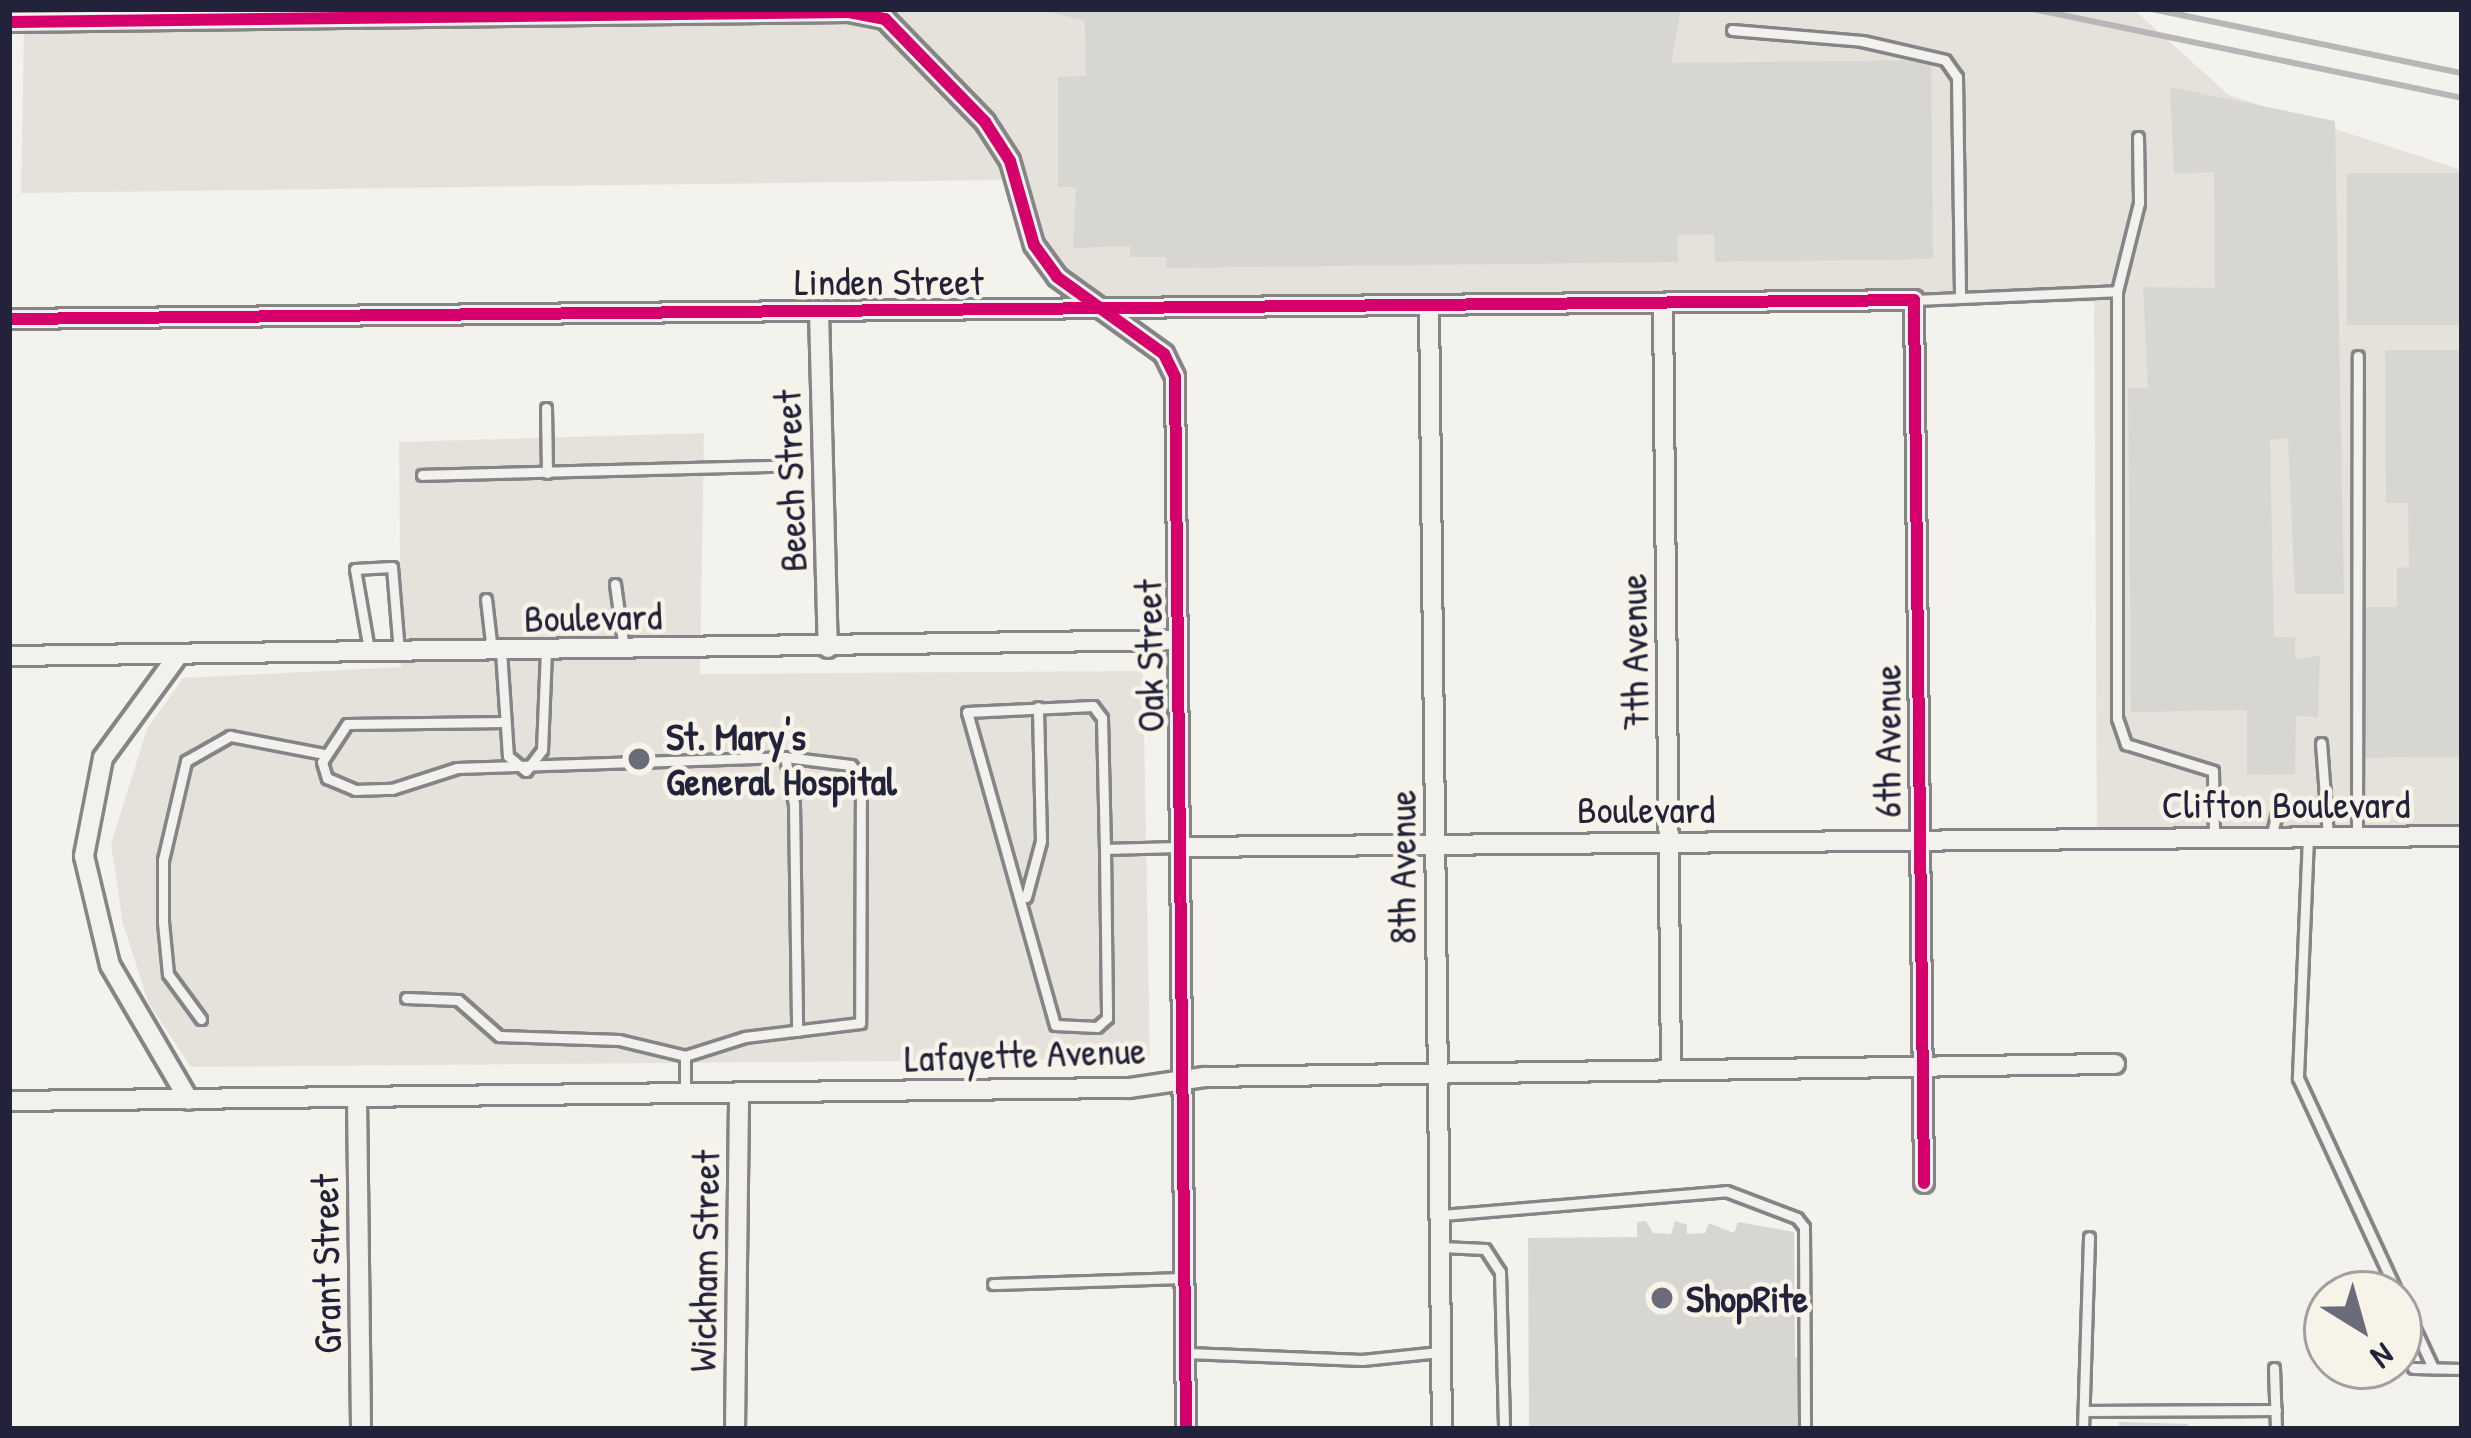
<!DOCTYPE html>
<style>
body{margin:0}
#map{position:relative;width:2471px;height:1438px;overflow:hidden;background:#f4f2ec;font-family:"Patrick Hand",sans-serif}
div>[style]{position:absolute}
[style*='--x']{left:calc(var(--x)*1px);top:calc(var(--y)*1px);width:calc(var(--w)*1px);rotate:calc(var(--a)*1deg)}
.built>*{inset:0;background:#e5e2dc}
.building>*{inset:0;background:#d7d6d3;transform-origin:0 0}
.roads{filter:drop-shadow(3px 0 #858486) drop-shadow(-3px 0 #858486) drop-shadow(0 3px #858486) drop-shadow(0 -3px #858486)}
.lane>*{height:9px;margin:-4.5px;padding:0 4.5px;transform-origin:4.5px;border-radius:4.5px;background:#f2f1ed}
.street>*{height:18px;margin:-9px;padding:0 9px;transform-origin:9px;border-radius:9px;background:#f2f1ed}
.rail>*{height:6px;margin:-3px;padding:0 3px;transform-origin:3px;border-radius:3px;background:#b8b6b6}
.cycleway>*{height:12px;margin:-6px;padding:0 6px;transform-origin:6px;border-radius:6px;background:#d6006c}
.dots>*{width:33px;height:33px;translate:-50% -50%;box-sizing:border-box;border:6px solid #f7f3e8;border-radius:50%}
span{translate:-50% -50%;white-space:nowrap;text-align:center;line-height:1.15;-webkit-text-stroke:9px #f7f3e8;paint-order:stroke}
.street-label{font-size:39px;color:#22223b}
.poi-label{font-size:39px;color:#22223b;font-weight:700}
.left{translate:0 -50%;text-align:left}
.frame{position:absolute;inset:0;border:12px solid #22223b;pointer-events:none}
.north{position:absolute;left:2303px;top:1270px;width:120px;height:120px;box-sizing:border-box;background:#f7f3e8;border:3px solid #a29fa3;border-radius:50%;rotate:143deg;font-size:33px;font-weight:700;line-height:48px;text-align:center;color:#22223b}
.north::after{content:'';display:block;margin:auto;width:42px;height:54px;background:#6c6b79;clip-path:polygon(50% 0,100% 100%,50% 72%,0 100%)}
</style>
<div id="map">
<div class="built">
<i style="clip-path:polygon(9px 9px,2133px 9px,2229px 95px,2462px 170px,2462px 836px,2097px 838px,2094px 302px,1086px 310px,1002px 180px,21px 193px,24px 25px,9px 25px)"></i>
<i style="clip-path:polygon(704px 433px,700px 674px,1143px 671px,1150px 1059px,191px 1067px,149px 1004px,123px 924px,111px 844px,147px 729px,183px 678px,401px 667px,399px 442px)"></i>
</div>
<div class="building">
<i style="clip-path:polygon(1038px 9px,1681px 9px,1671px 63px,1931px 60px,1933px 259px,1715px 262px,1714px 234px,1677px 235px,1678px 262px,1166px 268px,1166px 257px,1130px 257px,1130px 246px,1073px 248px,1076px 187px,1058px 187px,1058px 77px,1086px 76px,1085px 21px)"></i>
<i style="clip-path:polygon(2170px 87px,2335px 121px,2344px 594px,2295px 594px,2288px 438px,2270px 440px,2274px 637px,2295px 637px,2295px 659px,2320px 656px,2318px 717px,2296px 716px,2295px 774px,2247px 775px,2247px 710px,2131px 712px,2128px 388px,2148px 388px,2143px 287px,2215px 288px,2214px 172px,2174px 174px)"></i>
<i style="left:2462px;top:173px;width:152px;height:115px;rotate:90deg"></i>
<i style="clip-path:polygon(2385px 350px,2462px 350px,2462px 757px,2360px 758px,2359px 607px,2397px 607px,2397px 568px,2409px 567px,2408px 503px,2386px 503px)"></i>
<i style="clip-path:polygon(1646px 1221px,1653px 1233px,1671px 1234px,1675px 1221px,1687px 1225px,1687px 1234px,1705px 1233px,1709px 1223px,1734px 1233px,1738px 1222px,1794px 1232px,1795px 1358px,1809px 1358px,1810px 1429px,1529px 1429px,1528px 1238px,1637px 1237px,1637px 1222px)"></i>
<i style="clip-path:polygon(2119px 1422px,2188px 1424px,2188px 1429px,2119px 1429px)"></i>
</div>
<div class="roads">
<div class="lane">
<i style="--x:1732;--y:30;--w:130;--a:4.8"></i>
<i style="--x:1862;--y:41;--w:85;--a:12.9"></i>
<i style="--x:1945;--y:60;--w:21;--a:55"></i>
<i style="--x:1957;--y:77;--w:219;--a:89.2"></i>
<i style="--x:2138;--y:137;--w:66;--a:89.1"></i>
<i style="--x:2139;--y:203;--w:91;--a:104"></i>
<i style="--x:2117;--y:291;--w:427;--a:90"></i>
<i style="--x:2117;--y:718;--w:28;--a:71"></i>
<i style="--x:2126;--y:744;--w:91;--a:17.2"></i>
<i style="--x:2213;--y:771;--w:66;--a:89.1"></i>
<i style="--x:1914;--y:300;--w:203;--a:-2.5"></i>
<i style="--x:546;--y:408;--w:65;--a:89.1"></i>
<i style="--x:422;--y:475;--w:371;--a:-1.5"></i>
<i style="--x:615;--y:584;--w:67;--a:82.2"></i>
<i style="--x:486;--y:599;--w:52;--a:83.4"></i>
<i style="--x:369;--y:650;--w:82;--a:-99.8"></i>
<i style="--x:355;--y:569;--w:37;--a:-3"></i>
<i style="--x:392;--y:567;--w:85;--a:85.3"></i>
<i style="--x:501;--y:651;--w:105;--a:86.2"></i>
<i style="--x:508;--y:756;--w:23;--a:40"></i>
<i style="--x:505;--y:722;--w:158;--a:179.3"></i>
<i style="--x:347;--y:724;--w:45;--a:123.3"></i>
<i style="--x:322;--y:762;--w:17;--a:73"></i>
<i style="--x:327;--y:778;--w:30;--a:23"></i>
<i style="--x:355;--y:790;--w:37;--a:-2"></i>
<i style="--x:392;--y:789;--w:68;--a:-17.9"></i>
<i style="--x:457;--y:768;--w:328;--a:-1.9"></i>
<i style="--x:785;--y:757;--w:66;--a:6.9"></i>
<i style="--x:851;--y:765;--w:16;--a:52"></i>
<i style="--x:861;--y:778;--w:245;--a:90.2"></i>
<i style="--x:860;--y:1023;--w:116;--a:173.1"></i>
<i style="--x:745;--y:1037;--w:63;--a:162.4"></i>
<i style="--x:685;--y:1056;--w:39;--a:90"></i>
<i style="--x:2321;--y:743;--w:93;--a:85.7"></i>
<i style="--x:785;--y:757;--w:48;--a:79.2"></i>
<i style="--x:794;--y:804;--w:227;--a:89.2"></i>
<i style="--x:526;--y:771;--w:26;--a:-53"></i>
<i style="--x:542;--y:750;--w:99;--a:-87.7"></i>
<i style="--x:2357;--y:836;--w:480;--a:-89.9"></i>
<i style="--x:2271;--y:837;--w:29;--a:-76"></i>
<i style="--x:2278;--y:809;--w:47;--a:-7.3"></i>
<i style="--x:2308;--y:837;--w:241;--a:92.4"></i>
<i style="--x:2298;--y:1078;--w:238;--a:65.2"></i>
<i style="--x:1105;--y:849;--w:169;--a:89.3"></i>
<i style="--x:1107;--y:1018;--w:13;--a:138"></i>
<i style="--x:1097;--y:1027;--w:42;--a:-177.3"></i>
<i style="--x:1055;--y:1025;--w:325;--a:-105.7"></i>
<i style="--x:967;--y:712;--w:126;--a:-2.7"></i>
<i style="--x:1093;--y:706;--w:15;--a:53"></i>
<i style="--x:1102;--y:718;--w:131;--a:88.7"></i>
<i style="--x:1105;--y:849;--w:73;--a:-1.6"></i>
<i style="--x:1026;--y:897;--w:58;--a:-75"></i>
<i style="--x:1041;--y:841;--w:134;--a:-91.3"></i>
<i style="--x:406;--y:998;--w:52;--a:2.2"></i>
<i style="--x:458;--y:1000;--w:55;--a:41.3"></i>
<i style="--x:499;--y:1036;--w:120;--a:1.9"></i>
<i style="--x:619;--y:1040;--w:68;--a:13.6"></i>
<i style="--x:201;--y:1019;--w:56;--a:-126.3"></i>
<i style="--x:168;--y:974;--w:52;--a:-95.5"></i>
<i style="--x:163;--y:922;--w:62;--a:-90"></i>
<i style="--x:163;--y:860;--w:102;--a:-76.9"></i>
<i style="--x:186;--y:761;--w:51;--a:-29.6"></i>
<i style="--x:230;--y:736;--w:96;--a:10.8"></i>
<i style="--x:1442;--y:1215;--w:285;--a:-4.8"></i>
<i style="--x:1726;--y:1191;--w:76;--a:20.8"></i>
<i style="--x:1797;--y:1218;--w:11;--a:52"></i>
<i style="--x:1804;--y:1227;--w:202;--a:89.7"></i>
<i style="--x:1441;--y:1247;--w:44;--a:2.6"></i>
<i style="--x:1485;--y:1249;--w:27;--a:57"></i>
<i style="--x:1500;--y:1272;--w:157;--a:88.5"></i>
<i style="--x:993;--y:1284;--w:192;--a:-1.8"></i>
<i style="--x:2399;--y:1295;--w:81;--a:65"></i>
<i style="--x:1187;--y:1353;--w:175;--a:2.3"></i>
<i style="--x:1362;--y:1360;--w:78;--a:-5.9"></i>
<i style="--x:2274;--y:1368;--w:61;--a:88.1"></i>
<i style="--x:2413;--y:1368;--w:49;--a:1.2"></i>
<i style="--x:2085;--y:1411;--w:191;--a:-0.3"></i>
<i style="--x:2083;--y:1429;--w:192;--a:-88.2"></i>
</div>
<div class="street">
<i style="--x:9;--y:22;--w:840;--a:-0.68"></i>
<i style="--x:849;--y:12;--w:37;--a:11"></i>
<i style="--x:885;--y:19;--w:144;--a:45.8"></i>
<i style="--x:985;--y:122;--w:46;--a:57.3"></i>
<i style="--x:1010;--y:161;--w:87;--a:74.1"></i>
<i style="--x:1034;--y:245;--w:39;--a:54"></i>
<i style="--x:1057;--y:277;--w:132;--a:35.7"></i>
<i style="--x:1164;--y:354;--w:25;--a:64"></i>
<i style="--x:1175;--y:377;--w:1052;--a:89.4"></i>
<i style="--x:1429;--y:305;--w:1124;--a:89.34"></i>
<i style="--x:1663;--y:305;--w:765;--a:89.4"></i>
<i style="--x:819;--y:312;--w:336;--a:88.5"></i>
<i style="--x:9;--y:319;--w:1905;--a:-0.57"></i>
<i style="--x:1914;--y:300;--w:883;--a:89.35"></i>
<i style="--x:179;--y:654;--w:129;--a:126.2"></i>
<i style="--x:103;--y:758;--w:100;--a:101"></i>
<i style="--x:84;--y:856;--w:112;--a:76.6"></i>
<i style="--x:110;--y:965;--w:156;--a:59.7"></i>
<i style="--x:9;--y:656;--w:1169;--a:-0.78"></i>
<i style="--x:1182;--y:847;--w:1280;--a:-0.49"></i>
<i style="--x:357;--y:1098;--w:331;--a:89.3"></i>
<i style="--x:9;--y:1101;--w:1120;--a:-0.67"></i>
<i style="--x:1129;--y:1088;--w:76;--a:-8.3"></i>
<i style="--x:1204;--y:1077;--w:911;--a:-0.82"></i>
<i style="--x:735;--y:1429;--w:335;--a:-89.3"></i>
</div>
</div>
<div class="rail">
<i style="--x:2033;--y:9;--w:438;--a:11.7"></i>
<i style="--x:2152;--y:9;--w:317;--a:11.7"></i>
</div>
<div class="cycleway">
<i style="--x:9;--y:22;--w:840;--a:-0.68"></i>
<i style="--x:849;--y:12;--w:37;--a:11"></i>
<i style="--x:885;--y:19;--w:144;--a:45.8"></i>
<i style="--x:985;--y:122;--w:46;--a:57.3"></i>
<i style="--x:1010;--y:161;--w:87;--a:74.1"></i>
<i style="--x:1034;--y:245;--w:39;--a:54"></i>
<i style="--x:1057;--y:277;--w:132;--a:35.7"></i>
<i style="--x:1164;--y:354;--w:25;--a:64"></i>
<i style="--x:1175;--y:377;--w:1052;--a:89.4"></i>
<i style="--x:9;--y:319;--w:1905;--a:-0.57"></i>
<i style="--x:1914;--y:300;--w:883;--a:89.35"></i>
</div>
<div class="dots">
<i style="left:639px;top:759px;background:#6c6b79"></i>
<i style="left:1662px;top:1298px;background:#6c6b79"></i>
</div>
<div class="street-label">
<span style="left:889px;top:281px">Linden Street</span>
<span style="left:790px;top:481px;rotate:-92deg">Beech Street</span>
<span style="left:593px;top:617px;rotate:-1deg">Boulevard</span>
<span style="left:1634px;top:652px;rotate:-91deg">7th Avenue</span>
<span style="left:1149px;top:656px;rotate:-91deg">Oak Street</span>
<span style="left:1887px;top:741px;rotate:-90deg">6th Avenue</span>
<span style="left:2286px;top:804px">Clifton Boulevard</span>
<span style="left:1646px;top:809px">Boulevard</span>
<span style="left:1402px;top:867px;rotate:-90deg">8th Avenue</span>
<span style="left:1025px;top:1054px;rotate:-2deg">Lafayette Avenue</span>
<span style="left:704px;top:1261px;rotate:-89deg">Wickham Street</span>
<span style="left:326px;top:1264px;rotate:-91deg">Grant Street</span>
</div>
<div class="poi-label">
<span class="left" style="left:666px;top:759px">St. Mary's<br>General Hospital</span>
<span class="left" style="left:1686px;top:1298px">ShopRite</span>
</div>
<div class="frame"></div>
<div class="north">N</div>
</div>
